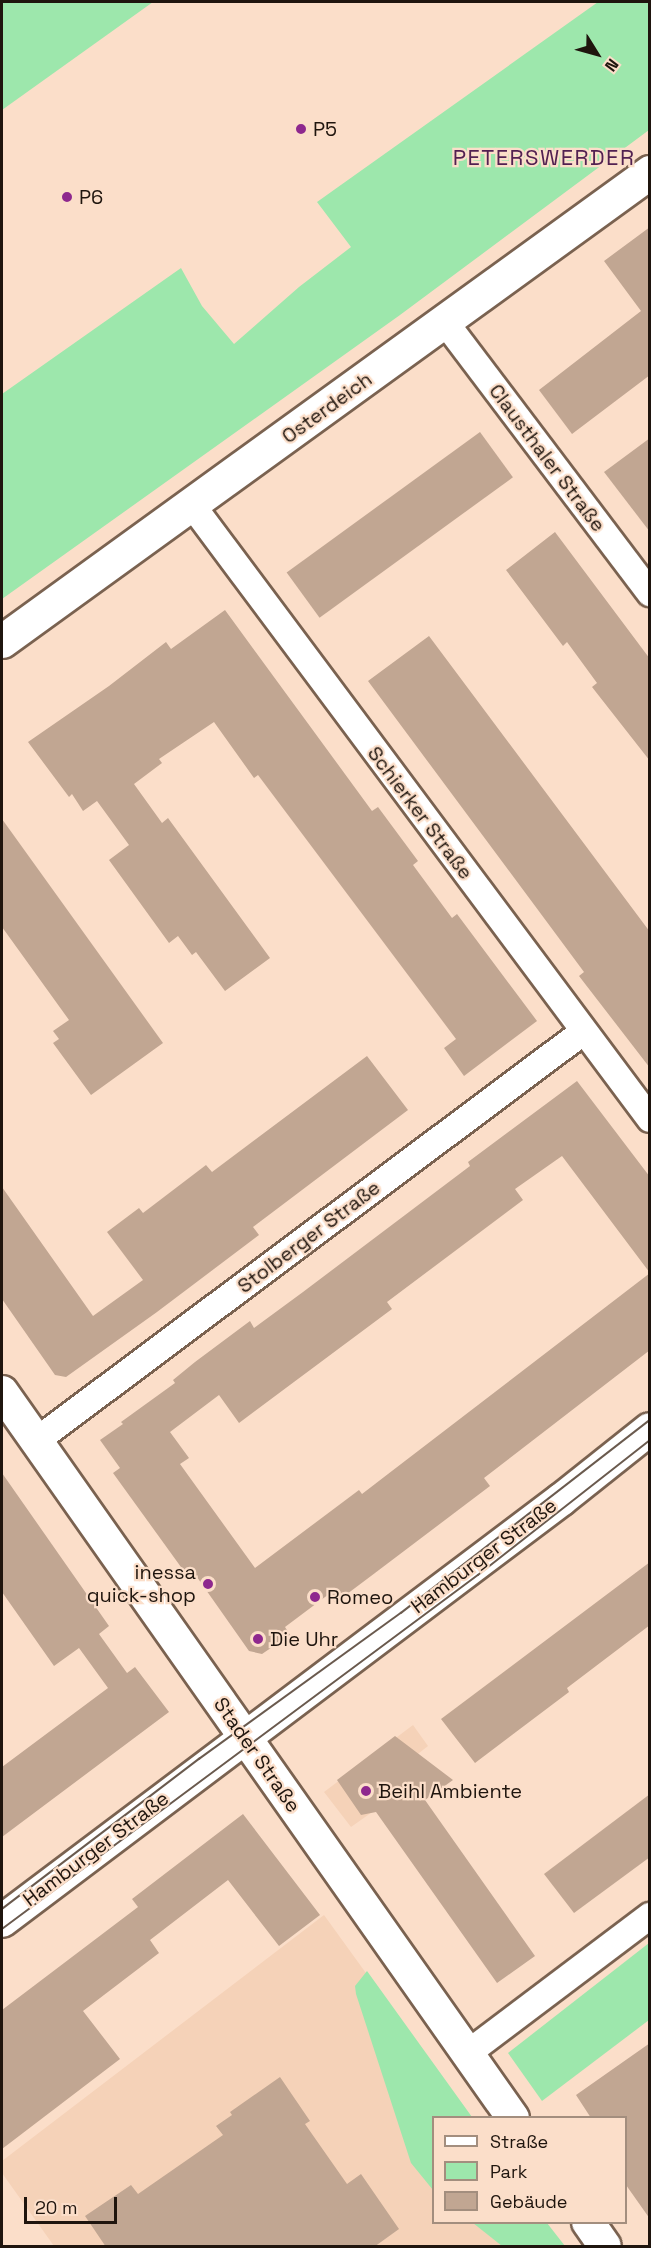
<!DOCTYPE html>
<meta charset="utf-8">
<style>
body{margin:0}
#map{position:relative;width:651px;height:2248px;overflow:hidden;background:#fbdec9;font-family:"Space Grotesk",sans-serif}
div>[style]{position:absolute}
[style*='--x']{left:calc(var(--x)*1px);top:calc(var(--y)*1px);width:calc(var(--w)*1px);rotate:calc(var(--a)*1deg)}
.built>*{inset:0;background:#f5d2b8}
.green>*{inset:0;background:#9de7ac}
.building>*{inset:0;background:#c1a692;transform-origin:0 0}
.roads{filter:drop-shadow(2px 0 #7a6250) drop-shadow(-2px 0 #7a6250) drop-shadow(0 2px #7a6250) drop-shadow(0 -2px #7a6250)}
.minor>*{height:26px;margin:-13px;padding:0 13px;transform-origin:13px;border-radius:13px;background:#fff}
.tertiary>*{height:32px;margin:-16px;padding:0 16px;transform-origin:16px;border-radius:16px;background:#fff}
.primary>*{height:33px;margin:-16.5px;padding:0 16.5px;transform-origin:16.5px;border-radius:16.5px;background:#fff}
.tram>*{height:1.5px;margin:-0.75px;padding:0 0.75px;transform-origin:0.75px;border-radius:0.75px;background:#6a5a4e}
.dots>*{width:16px;height:16px;translate:-50% -50%;box-sizing:border-box;border:3px solid #fbdec9;border-radius:50%}
span{translate:-50% -50%;white-space:nowrap;text-align:center;line-height:1.15;-webkit-text-stroke:4.5px #fbdec9;paint-order:stroke}
.poi-label{font-size:20px;color:#1f150e}
.left{translate:0 -50%;text-align:left}
.right{translate:-100% -50%;text-align:right}
.street-label{font-size:20px;color:#1f150e}
.quarter-label{font-size:22px;color:#522151;letter-spacing:1.5px}
.frame{position:absolute;inset:0;border:3px solid #1f150e;pointer-events:none}
.legend{position:absolute;left:432px;top:2116px;width:195px;height:108px;box-sizing:border-box;background:#fbdec9;border:2px solid #a38e7e;margin:0;padding:8px 10px;list-style:none;font-size:18px;color:#1f150e}
.legend li{display:flex;align-items:center;gap:12px;height:30px}
.legend b{width:30px;border:2px solid #a38e7e}
.north{position:absolute;left:567px;top:24px;width:60px;height:60px;-webkit-text-stroke:4px #fbdec9;paint-order:stroke;rotate:127deg;font-size:16px;font-weight:700;line-height:24px;text-align:center;color:#1f150e}
.north::after{content:'';display:block;margin:auto;width:21px;height:27px;background:#1f150e;clip-path:polygon(50% 0,100% 100%,50% 72%,0 100%)}
.scale{position:absolute;left:24px;top:2197px;width:93px;height:27px;box-sizing:border-box;border:3px solid #1f150e;border-top:0;padding-left:8px;font-size:18px;line-height:21px;white-space:nowrap;color:#1f150e;-webkit-text-stroke:4px #fbdec9;paint-order:stroke}
</style>
<div id="map">
<div class="built">
<i style="clip-path:polygon(413px 1725px,428px 1746px,414px 1757px,426px 1774px,351px 1827px,324px 1792px)"></i>
<i style="clip-path:polygon(324px 1915px,470px 2117px,434px 2118px,434px 2222px,546px 2223px,563px 2246px,54px 2246px,2px 2173px,2px 2161px)"></i>
</div>
<div class="green">
<i style="clip-path:polygon(2px 2px,153px 2px,2px 110px)"></i>
<i style="clip-path:polygon(598px 2px,649px 2px,649px 130px,400px 315px,2px 599px,2px 394px,181px 268px,202px 306px,234px 344px,299px 287px,351px 247px,317px 202px)"></i>
<i style="clip-path:polygon(649px 1943px,649px 2020px,542px 2101px,508px 2053px)"></i>
<i style="clip-path:polygon(367px 1971px,472px 2117px,434px 2118px,433px 2190px,411px 2163px,356px 1994px,355px 1986px)"></i>
<i style="clip-path:polygon(473px 2223px,547px 2223px,565px 2246px,502px 2246px)"></i>
</div>
<div class="building">
<i style="clip-path:polygon(650px 227px,650px 375px,572px 434px,539px 390px,641px 311px,604px 261px)"></i>
<i style="left:480px;top:432px;width:56px;height:239px;rotate:54deg"></i>
<i style="clip-path:polygon(650px 438px,650px 532px,604px 472px)"></i>
<i style="clip-path:polygon(555px 532px,650px 659px,650px 761px,592px 687px,597px 683px,567px 642px,563px 646px,506px 570px)"></i>
<i style="clip-path:polygon(225px 610px,372px 811px,378px 807px,418px 861px,413px 865px,452px 918px,457px 914px,537px 1021px,464px 1076px,444px 1048px,456px 1039px,258px 775px,254px 778px,214px 722px,159px 759px,162px 763px,134px 784px,162px 823px,168px 818px,270px 958px,225px 991px,196px 952px,192px 955px,178px 936px,169px 943px,109px 860px,129px 845px,97px 801px,83px 811px,72px 794px,69px 797px,28px 742px,109px 686px,166px 642px,171px 649px)"></i>
<i style="clip-path:polygon(429px 636px,650px 932px,650px 1068px,579px 976px,584px 972px,368px 681px)"></i>
<i style="clip-path:polygon(2px 819px,163px 1043px,91px 1095px,53px 1043px,59px 1039px,53px 1031px,69px 1020px,2px 927px)"></i>
<i style="clip-path:polygon(367px 1056px,408px 1110px,253px 1227px,259px 1235px,157px 1312px,66px 1377px,55px 1375px,2px 1299px,2px 1187px,93px 1316px,143px 1280px,107px 1232px,139px 1208px,143px 1213px,206px 1165px,212px 1172px)"></i>
<i style="clip-path:polygon(577px 1081px,650px 1177px,650px 1273px,562px 1156px,515px 1189px,523px 1200px,387px 1302px,392px 1309px,239px 1423px,219px 1395px,170px 1432px,189px 1458px,180px 1464px,255px 1568px,359px 1490px,362px 1494px,388px 1474px,650px 1273px,650px 1350px,484px 1478px,490px 1486px,375px 1573px,335px 1603px,329px 1594px,285px 1627px,290px 1635px,262px 1654px,249px 1651px,192px 1570px,186px 1574px,113px 1473px,120px 1468px,100px 1440px,123px 1424px,121px 1422px,175px 1383px,173px 1380px,195px 1362px,250px 1321px,254px 1328px,303px 1292px,470px 1166px,468px 1162px)"></i>
<i style="clip-path:polygon(2px 1473px,109px 1626px,99px 1634px,127px 1673px,135px 1667px,169px 1712px,2px 1837px,2px 1767px,108px 1688px,79px 1648px,54px 1666px,2px 1592px)"></i>
<i style="clip-path:polygon(650px 1562px,650px 1625px,567px 1688px,569px 1692px,475px 1763px,441px 1719px)"></i>
<i style="clip-path:polygon(395px 1736px,453px 1780px,425px 1800px,535px 1956px,497px 1983px,376px 1812px,361px 1815px,337px 1780px)"></i>
<i style="clip-path:polygon(650px 1794px,650px 1857px,574px 1913px,544px 1874px)"></i>
<i style="clip-path:polygon(243px 1814px,320px 1915px,279px 1946px,228px 1880px,150px 1940px,159px 1953px,83px 2011px,120px 2059px,2px 2149px,2px 2010px,138px 1907px,132px 1899px)"></i>
<i style="clip-path:polygon(650px 2043px,650px 2219px,626px 2185px,626px 2118px,591px 2118px,576px 2095px)"></i>
<i style="clip-path:polygon(280px 2077px,310px 2121px,305px 2124px,347px 2184px,361px 2174px,399px 2229px,374px 2247px,106px 2247px,85px 2216px,131px 2185px,138px 2194px,223px 2135px,216px 2126px,232px 2115px,230px 2112px)"></i>
</div>
<div class="roads">
<div class="minor">
<i style="--x:445;--y:322;--w:340;--a:52.9"></i>
<i style="--x:192;--y:505;--w:766;--a:53.28"></i>
<i style="--x:36;--y:1441;--w:683;--a:-36.79"></i>
<i style="--x:468;--y:2053;--w:228;--a:-37"></i>
</div>
<div class="tertiary">
<i style="--x:2;--y:1392;--w:888;--a:54.86"></i>
<i style="--x:2;--y:1921;--w:701;--a:-37"></i>
<i style="--x:562;--y:1499;--w:112;--a:-38.5"></i>
<i style="--x:588;--y:2222;--w:29;--a:55"></i>
</div>
<div class="primary">
<i style="--x:2;--y:641;--w:800;--a:-35.9"></i>
</div>
</div>
<div class="tram">
<i style="--x:2;--y:1909;--w:248;--a:-37.3"></i>
<i style="--x:199;--y:1759;--w:249;--a:-35.9"></i>
<i style="--x:401;--y:1613;--w:315;--a:-37.8"></i>
<i style="--x:2;--y:1929;--w:593;--a:-36.64"></i>
<i style="--x:478;--y:1575;--w:219;--a:-38.1"></i>
</div>
<div class="dots">
<i style="left:301px;top:129px;background:#8e288e"></i>
<i style="left:67px;top:197px;background:#8e288e"></i>
<i style="left:208px;top:1584px;background:#8e288e"></i>
<i style="left:315px;top:1597px;background:#8e288e"></i>
<i style="left:258px;top:1639px;background:#8e288e"></i>
<i style="left:366px;top:1791px;background:#8e288e"></i>
</div>
<div class="poi-label">
<span class="left" style="left:313px;top:129px">P5</span>
<span class="left" style="left:79px;top:197px">P6</span>
<span class="right" style="left:196px;top:1584px">inessa<br>quick-shop</span>
<span class="left" style="left:327px;top:1597px">Romeo</span>
<span class="left" style="left:270px;top:1639px">Die Uhr</span>
<span class="left" style="left:378px;top:1791px">Beihl Ambiente</span>
</div>
<div class="street-label">
<span style="left:327px;top:408px;rotate:-36deg">Osterdeich</span>
<span style="left:547px;top:458px;rotate:53deg">Clausthaler Straße</span>
<span style="left:420px;top:813px;rotate:53deg">Schierker Straße</span>
<span style="left:309px;top:1237px;rotate:-37deg">Stolberger Straße</span>
<span style="left:484px;top:1556px;rotate:-37deg">Hamburger Straße</span>
<span style="left:257px;top:1755px;rotate:55deg">Stader Straße</span>
<span style="left:96px;top:1849px;rotate:-37deg">Hamburger Straße</span>
</div>
<div class="quarter-label">
<span style="left:544px;top:158px">PETERSWERDER</span>
</div>
<div class="frame"></div>
<ul class="legend">
<li><b style="height:8px;background:#fff"></b>Straße</li>
<li><b style="height:16px;background:#9de7ac"></b>Park</li>
<li><b style="height:16px;background:#c1a692"></b>Gebäude</li>
</ul>
<div class="north">N</div>
<div class="scale">20 m</div>
</div>
